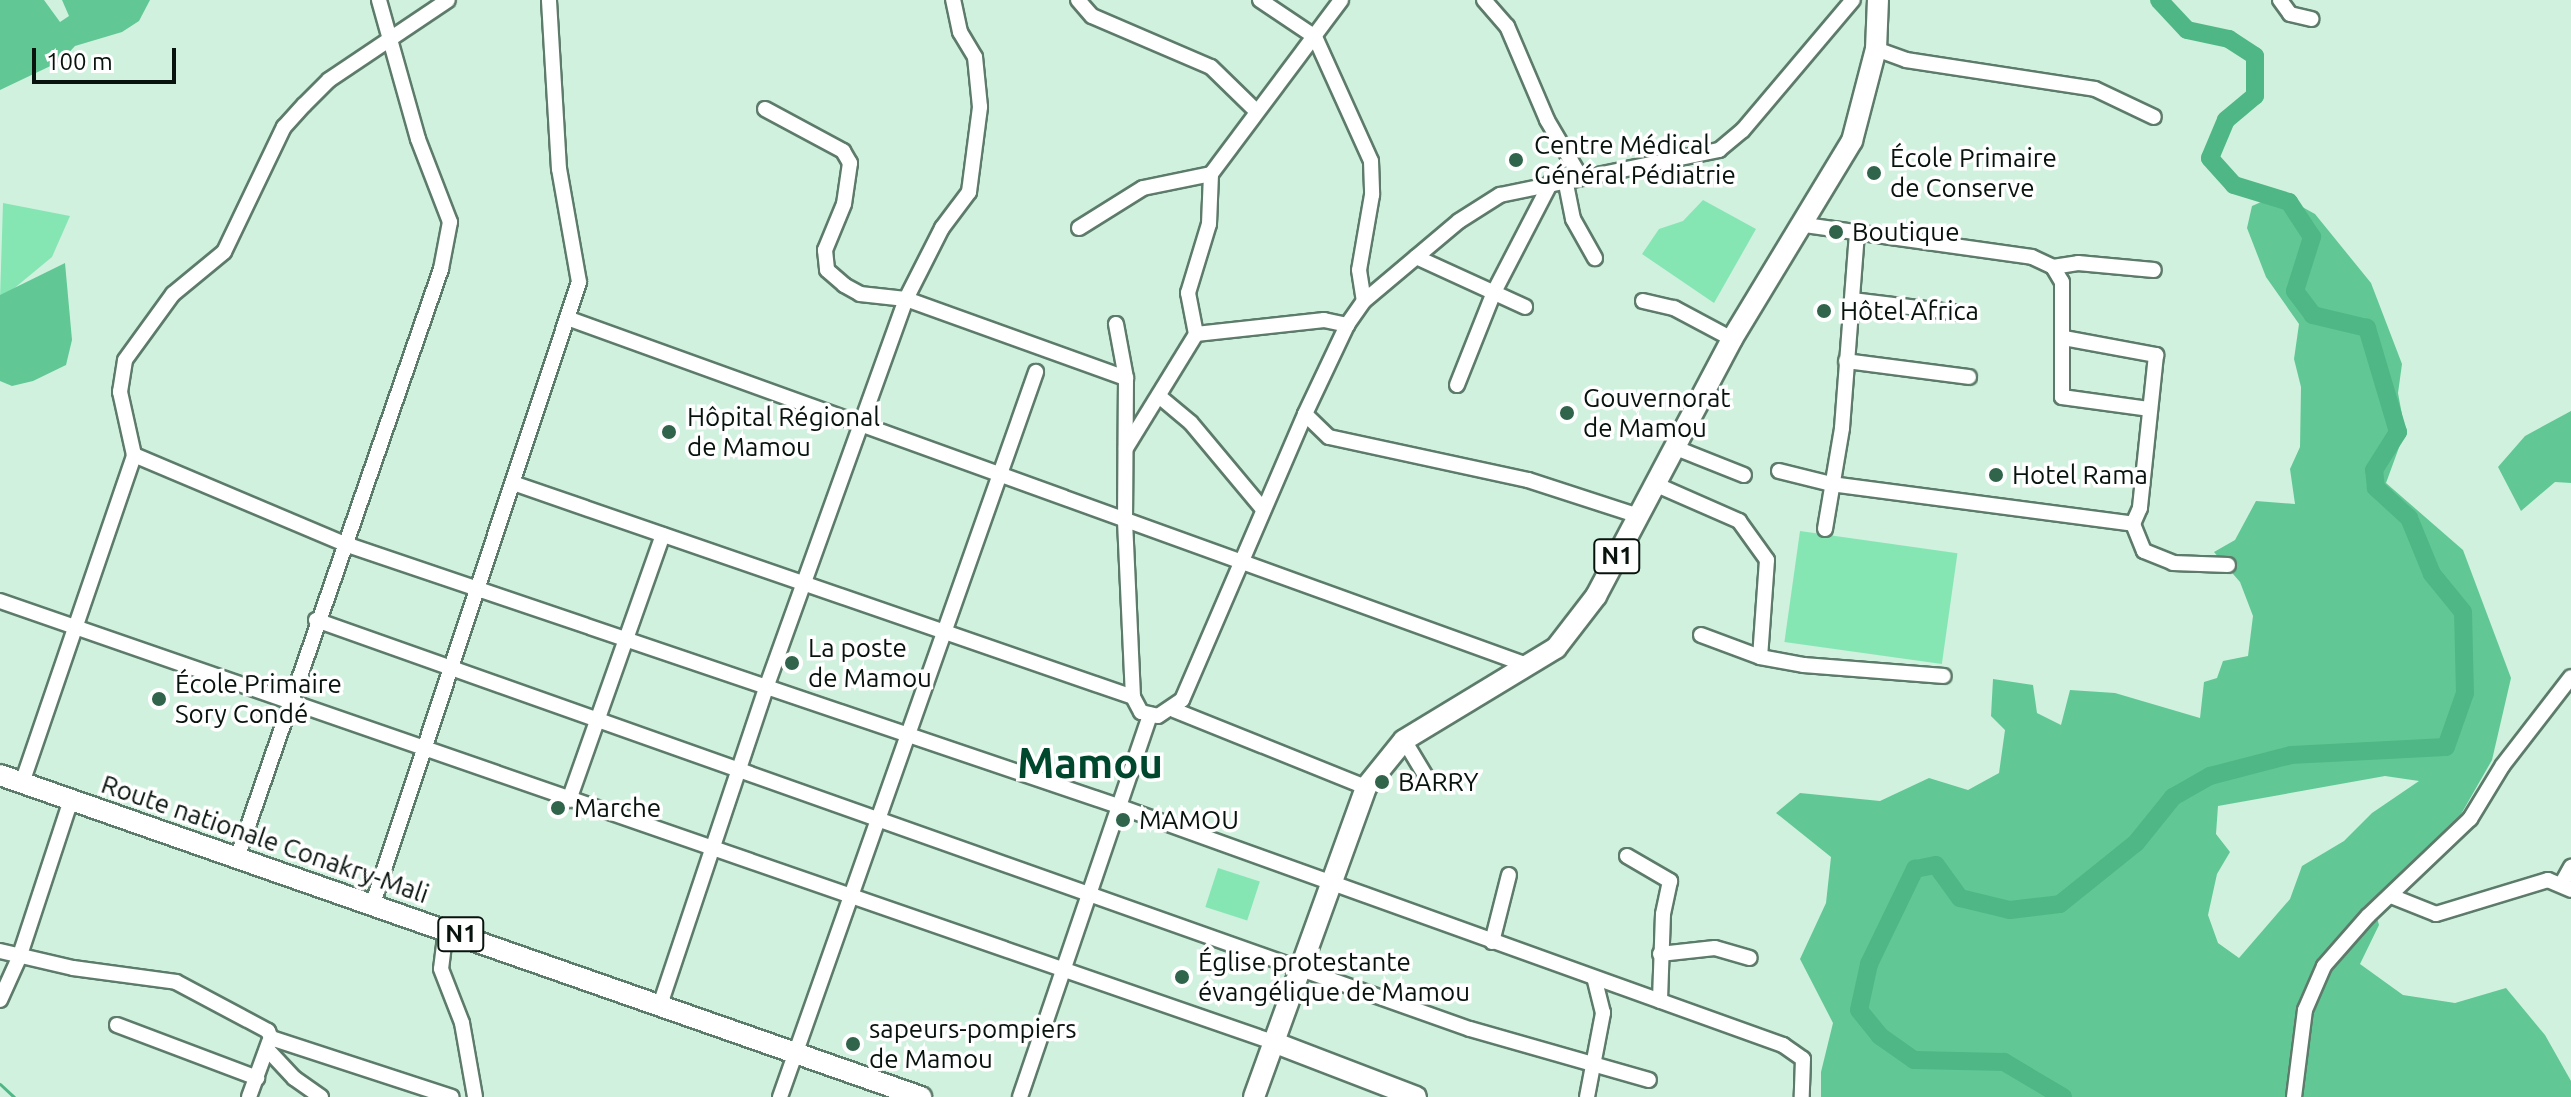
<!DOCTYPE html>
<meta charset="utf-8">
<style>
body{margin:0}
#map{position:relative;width:2571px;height:1097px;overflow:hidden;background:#d0f1de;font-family:Ubuntu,sans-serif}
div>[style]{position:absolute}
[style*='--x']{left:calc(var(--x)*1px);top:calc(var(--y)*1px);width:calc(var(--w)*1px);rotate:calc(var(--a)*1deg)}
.green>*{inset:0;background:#85e6b4;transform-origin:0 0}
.forest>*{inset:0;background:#61c895}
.stream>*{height:3px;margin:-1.5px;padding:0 1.5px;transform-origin:1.5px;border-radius:1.5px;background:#4fb785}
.river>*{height:18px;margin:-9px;padding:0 9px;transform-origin:9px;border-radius:9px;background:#4fb785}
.roads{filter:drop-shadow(2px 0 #5d7b6a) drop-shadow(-2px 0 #5d7b6a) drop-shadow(0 2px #5d7b6a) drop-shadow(0 -2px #5d7b6a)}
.minor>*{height:14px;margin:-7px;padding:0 7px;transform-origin:7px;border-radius:7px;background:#fff}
.highway>*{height:20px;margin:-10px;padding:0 10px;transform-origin:10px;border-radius:10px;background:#fff}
.dots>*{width:22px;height:22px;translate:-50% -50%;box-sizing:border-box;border:4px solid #fff;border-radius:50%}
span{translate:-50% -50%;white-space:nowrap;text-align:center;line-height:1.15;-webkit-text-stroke:7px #fff;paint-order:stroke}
.shield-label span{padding:2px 6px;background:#fff;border:2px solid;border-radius:6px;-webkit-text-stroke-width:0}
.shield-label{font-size:24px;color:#08130d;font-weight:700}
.poi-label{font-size:26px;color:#08130d}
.left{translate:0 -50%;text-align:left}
.street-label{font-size:26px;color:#08130d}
.town-label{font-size:42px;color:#00482d;font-weight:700}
.scale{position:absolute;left:32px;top:48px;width:144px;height:36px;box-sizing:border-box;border:4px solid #08130d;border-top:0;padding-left:10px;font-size:24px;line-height:28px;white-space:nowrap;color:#08130d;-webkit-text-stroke:6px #fff;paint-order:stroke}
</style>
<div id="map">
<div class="green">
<i style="clip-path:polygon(1703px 200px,1756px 229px,1714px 303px,1642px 254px,1659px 229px,1683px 221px)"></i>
<i style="clip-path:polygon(3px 203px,70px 216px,52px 257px,0 300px)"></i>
<i style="left:1800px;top:531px;width:159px;height:112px;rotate:8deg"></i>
<i style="left:1218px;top:868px;width:44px;height:41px;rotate:18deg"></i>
</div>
<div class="forest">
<i style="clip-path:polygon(0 0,44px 0,60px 22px,69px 16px,62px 0,150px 0,139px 21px,122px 32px,75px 46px,61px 61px,0 90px)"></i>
<i style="clip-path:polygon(evenodd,2279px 194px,2315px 214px,2371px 283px,2402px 364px,2398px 393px,2405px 431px,2386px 483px,2463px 550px,2511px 678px,2492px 760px,2460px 816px,2374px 907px,2379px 925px,2360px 964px,2403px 995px,2455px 1003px,2506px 988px,2545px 1035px,2571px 1081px,2571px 1097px,1821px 1097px,1821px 1072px,1833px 1023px,1800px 959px,1826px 903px,1831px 857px,1776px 813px,1800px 793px,1880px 801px,1929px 778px,1968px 790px,1999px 773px,2005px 730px,1991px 716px,1993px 679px,2033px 685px,2037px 713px,2061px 725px,2070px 690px,2115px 693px,2200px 718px,2204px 682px,2217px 678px,2223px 661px,2248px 656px,2253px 616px,2240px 582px,2214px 552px,2235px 540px,2256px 501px,2295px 504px,2290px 469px,2300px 447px,2301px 387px,2294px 359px,2299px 324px,2266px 277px,2247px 228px,2252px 206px,2279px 194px,2385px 776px,2419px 781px,2372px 813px,2344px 841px,2302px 866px,2290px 899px,2239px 958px,2218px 943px,2208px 915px,2217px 874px,2230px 852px,2216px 834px,2218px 806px,2385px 776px)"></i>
<i style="clip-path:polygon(65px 263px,72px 340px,66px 365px,33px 381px,12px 386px,0 381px,0 295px)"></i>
<i style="clip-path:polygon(2571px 411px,2571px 483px,2555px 482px,2521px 511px,2498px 467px,2525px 436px)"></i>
</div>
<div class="stream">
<i style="--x:0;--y:1084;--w:19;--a:43"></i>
</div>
<div class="river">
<i style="--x:2063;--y:1097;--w:69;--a:-149.3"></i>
<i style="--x:2004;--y:1062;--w:90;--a:-178.7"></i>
<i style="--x:1914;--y:1060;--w:42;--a:-144.8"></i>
<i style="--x:1880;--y:1036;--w:33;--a:-129"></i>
<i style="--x:1859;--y:1010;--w:47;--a:-77.7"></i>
<i style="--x:1869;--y:964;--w:106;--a:-64.2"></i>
<i style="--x:1915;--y:869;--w:21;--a:-11"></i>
<i style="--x:1936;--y:865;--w:41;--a:54"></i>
<i style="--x:1960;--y:898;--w:51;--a:13.5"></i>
<i style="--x:2010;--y:910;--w:50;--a:-6.8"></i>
<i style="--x:2060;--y:904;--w:97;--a:-38.8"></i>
<i style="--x:2136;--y:843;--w:59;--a:-51.2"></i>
<i style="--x:2173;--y:797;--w:43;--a:-29.6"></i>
<i style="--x:2210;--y:776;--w:84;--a:-14.5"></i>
<i style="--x:2291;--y:755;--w:155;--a:-3"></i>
<i style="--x:2446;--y:747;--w:57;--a:-70.6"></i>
<i style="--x:2465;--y:693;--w:81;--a:-91.4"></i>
<i style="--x:2463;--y:612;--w:49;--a:-129.2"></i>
<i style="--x:2432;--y:574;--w:61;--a:-112.3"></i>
<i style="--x:2409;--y:518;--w:45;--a:-137.7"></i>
<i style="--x:2376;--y:488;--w:18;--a:-96"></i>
<i style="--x:2374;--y:470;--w:45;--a:-57.7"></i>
<i style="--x:2398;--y:432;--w:109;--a:-106.6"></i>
<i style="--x:2367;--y:328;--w:56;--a:-166.5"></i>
<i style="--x:2313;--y:315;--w:30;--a:-127"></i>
<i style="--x:2295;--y:291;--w:57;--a:-72.5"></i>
<i style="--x:2312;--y:237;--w:42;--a:-123.3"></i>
<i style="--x:2289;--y:202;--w:58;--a:-162.8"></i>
<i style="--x:2234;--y:185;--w:36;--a:-132"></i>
<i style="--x:2210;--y:158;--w:41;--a:-67.2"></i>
<i style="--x:2226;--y:120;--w:38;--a:-40"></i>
<i style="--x:2255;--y:96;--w:40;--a:-90"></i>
<i style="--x:2255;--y:56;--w:31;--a:-147"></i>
<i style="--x:2229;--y:39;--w:43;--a:-167.9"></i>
<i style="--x:2187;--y:30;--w:41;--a:-133"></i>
</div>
<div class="roads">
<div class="minor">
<i style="--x:1078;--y:0;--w:21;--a:49"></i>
<i style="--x:1092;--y:16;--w:129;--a:23.2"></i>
<i style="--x:1211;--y:67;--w:62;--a:44.3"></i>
<i style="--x:1260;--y:0;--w:66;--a:33.9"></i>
<i style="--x:1315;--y:37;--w:136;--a:65.7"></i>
<i style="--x:1371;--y:161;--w:34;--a:88"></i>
<i style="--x:1372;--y:195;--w:76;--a:99.8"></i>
<i style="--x:1359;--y:270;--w:31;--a:81"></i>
<i style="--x:1484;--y:0;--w:35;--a:49"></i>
<i style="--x:1507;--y:26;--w:102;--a:66.9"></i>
<i style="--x:1547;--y:120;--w:65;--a:59.5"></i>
<i style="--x:2280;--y:0;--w:17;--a:54"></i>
<i style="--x:2290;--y:14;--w:22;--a:13"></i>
<i style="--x:1876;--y:49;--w:32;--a:20"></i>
<i style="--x:1906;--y:60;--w:191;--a:8.7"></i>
<i style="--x:2095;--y:89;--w:65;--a:25.4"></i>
<i style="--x:765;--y:109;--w:89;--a:28.3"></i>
<i style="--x:843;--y:151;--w:14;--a:60"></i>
<i style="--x:850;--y:163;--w:41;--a:98.3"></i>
<i style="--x:844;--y:204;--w:50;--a:112.4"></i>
<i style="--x:825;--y:250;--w:20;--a:84"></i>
<i style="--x:827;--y:270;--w:23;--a:41"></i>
<i style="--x:844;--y:285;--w:18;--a:29"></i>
<i style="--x:860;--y:294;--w:46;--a:6.2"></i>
<i style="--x:906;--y:299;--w:234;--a:19.8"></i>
<i style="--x:1565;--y:179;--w:41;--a:78.7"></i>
<i style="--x:1573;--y:219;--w:45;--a:60.6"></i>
<i style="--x:1805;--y:225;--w:229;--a:8"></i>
<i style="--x:2032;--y:257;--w:23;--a:25"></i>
<i style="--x:2053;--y:267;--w:17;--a:59"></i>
<i style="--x:2062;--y:282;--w:115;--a:90"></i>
<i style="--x:2062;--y:397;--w:89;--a:7.8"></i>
<i style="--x:1079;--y:228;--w:75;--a:-32"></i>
<i style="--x:1143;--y:188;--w:69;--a:-11.6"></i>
<i style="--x:1211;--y:174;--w:217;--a:-53.2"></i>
<i style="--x:1416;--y:257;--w:120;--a:24.6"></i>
<i style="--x:2053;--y:267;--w:25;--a:-9"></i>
<i style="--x:2078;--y:263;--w:76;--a:5.3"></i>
<i style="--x:1852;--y:300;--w:108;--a:6.9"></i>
<i style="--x:1643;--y:301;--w:32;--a:13"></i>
<i style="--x:1674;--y:308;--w:66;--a:28.1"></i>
<i style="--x:567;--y:318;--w:1024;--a:19.87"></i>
<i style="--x:1116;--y:324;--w:55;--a:79.5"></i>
<i style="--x:1126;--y:378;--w:143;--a:90.4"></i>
<i style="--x:1125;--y:521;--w:176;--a:87.4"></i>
<i style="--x:1133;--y:697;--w:17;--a:62"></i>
<i style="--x:1141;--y:712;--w:17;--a:13"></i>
<i style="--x:1158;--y:716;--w:29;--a:-34"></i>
<i style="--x:1182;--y:700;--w:311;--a:-66.7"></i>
<i style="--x:1305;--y:414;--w:98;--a:-64.7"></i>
<i style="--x:1347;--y:325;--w:29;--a:-55"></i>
<i style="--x:1364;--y:301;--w:124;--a:-40.1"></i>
<i style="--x:1459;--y:221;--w:49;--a:-32.4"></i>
<i style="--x:1500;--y:195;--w:224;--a:-11.6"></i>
<i style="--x:1719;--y:150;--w:31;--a:-40"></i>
<i style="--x:1743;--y:130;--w:170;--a:-49.8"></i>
<i style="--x:1196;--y:334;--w:42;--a:-101"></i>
<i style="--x:1188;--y:293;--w:72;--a:-73.1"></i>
<i style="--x:1209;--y:224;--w:50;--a:-87.7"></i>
<i style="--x:2064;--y:338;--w:94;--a:10.5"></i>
<i style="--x:2156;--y:355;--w:154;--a:96"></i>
<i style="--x:2140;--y:508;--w:17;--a:114"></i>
<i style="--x:2133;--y:524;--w:29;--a:68"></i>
<i style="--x:2144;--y:551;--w:31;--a:22"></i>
<i style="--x:2173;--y:563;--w:55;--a:2.1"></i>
<i style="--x:1846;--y:361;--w:124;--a:7.4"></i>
<i style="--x:1457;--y:385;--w:100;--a:-68.3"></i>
<i style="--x:1494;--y:292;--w:124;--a:-62.6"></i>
<i style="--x:1160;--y:397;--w:40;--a:40"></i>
<i style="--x:1191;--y:423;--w:112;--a:50.1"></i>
<i style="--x:1305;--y:414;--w:33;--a:44"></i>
<i style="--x:1329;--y:437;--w:204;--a:12.2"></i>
<i style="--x:1528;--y:480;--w:117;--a:18"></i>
<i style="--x:1126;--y:448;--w:134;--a:-58.4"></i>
<i style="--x:1196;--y:334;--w:129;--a:-6.2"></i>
<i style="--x:1324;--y:320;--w:24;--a:12"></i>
<i style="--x:1676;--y:448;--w:73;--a:21.7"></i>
<i style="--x:134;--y:455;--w:226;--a:22.9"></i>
<i style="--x:342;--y:543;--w:819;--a:18.72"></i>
<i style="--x:1118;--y:806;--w:707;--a:19.77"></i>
<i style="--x:1783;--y:1045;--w:24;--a:35"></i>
<i style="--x:1803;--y:1059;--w:38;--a:92"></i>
<i style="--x:1779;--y:471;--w:54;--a:14"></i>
<i style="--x:1831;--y:484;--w:305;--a:7.5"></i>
<i style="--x:513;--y:483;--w:656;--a:19.04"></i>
<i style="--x:1657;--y:485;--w:90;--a:23.7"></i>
<i style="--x:1739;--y:521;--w:48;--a:54.3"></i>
<i style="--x:1767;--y:560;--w:97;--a:94.1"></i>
<i style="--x:1825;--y:529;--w:102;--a:-80.4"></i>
<i style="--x:1842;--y:428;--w:195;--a:-85.6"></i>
<i style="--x:0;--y:601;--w:1347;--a:19.11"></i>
<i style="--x:316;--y:620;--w:1224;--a:19.52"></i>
<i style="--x:1470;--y:1029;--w:186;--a:15.9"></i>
<i style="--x:1701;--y:635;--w:63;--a:20.4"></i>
<i style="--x:1760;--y:657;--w:45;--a:10.3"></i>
<i style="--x:1804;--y:665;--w:140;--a:4.5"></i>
<i style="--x:1174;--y:710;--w:207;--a:21.9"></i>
<i style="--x:1404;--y:740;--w:47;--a:59"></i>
<i style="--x:22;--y:783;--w:347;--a:-71.1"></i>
<i style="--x:134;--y:455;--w:65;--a:-102.5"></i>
<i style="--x:120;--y:392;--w:32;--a:-81"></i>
<i style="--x:125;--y:360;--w:82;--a:-54"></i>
<i style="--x:173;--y:294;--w:66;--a:-39.5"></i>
<i style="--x:224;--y:252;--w:139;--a:-64.4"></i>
<i style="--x:284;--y:127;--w:30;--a:-48"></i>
<i style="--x:304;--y:105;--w:35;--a:-45"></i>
<i style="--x:329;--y:80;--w:143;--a:-33.9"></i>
<i style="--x:569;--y:800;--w:281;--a:-70.5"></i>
<i style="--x:238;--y:855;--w:620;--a:-70.89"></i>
<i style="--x:441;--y:269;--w:48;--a:-79.2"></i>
<i style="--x:450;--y:222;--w:89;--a:-111.1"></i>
<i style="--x:418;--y:139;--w:144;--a:-105.7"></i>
<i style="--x:1627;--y:856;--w:50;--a:30.2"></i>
<i style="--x:1670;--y:881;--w:34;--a:102"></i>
<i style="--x:1663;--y:914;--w:87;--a:92"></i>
<i style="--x:2561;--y:885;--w:21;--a:-61"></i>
<i style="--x:2391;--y:896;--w:48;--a:21.8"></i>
<i style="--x:2436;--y:914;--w:117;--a:-16.9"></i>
<i style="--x:2548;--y:880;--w:25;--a:23"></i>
<i style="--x:373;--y:903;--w:654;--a:-71.65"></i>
<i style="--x:579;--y:282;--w:115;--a:-100"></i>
<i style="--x:559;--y:169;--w:169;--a:-93.4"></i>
<i style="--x:446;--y:929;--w:40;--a:97.1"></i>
<i style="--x:441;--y:969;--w:58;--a:68.7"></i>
<i style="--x:462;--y:1023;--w:75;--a:80"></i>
<i style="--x:1492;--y:942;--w:69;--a:-75.8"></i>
<i style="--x:0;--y:951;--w:75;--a:13.1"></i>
<i style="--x:73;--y:968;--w:104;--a:7.7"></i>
<i style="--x:176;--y:982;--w:104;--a:28"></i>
<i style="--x:268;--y:1031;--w:8;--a:67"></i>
<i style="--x:271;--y:1038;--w:190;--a:18.1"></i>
<i style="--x:1660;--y:954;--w:55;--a:-6.2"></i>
<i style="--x:1715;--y:948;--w:36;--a:16"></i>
<i style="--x:0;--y:1000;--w:46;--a:-65.7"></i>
<i style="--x:19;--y:958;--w:166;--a:-71.8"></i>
<i style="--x:660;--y:1005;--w:334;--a:-71.5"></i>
<i style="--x:766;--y:688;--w:413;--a:-70.2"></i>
<i style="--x:906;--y:299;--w:80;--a:-63.1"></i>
<i style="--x:942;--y:228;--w:45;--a:-53.1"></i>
<i style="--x:969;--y:192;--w:86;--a:-82.6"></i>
<i style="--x:980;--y:107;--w:50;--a:-95.7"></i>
<i style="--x:975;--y:57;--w:29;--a:-121"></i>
<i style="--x:960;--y:32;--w:33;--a:-102"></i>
<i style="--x:117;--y:1025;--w:150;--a:20.7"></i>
<i style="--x:267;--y:1049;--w:40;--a:47"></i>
<i style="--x:294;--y:1078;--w:33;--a:35"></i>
<i style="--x:249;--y:1097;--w:59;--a:-70"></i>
<i style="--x:780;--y:1097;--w:769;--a:-70.55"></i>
<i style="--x:1020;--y:1097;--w:404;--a:-71.2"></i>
<i style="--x:1587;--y:1097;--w:86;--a:-79.2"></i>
<i style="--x:1603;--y:1013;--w:36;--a:-104"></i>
<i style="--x:2294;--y:1097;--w:88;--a:-82.8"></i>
<i style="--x:2305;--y:1010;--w:48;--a:-66.6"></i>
<i style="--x:2324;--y:966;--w:67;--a:-48.7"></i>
<i style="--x:2368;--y:916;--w:141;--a:-43.6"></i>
<i style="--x:2470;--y:819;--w:63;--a:-58.6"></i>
<i style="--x:2503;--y:765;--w:111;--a:-52.3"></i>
</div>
<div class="highway">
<i style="--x:0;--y:775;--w:976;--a:19.27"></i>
<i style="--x:1273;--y:1042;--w:153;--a:21"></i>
<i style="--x:1254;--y:1097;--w:330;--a:-70.1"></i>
<i style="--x:1366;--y:787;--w:60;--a:-51"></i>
<i style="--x:1404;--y:740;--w:178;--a:-31.2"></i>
<i style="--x:1556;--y:648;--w:66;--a:-52.4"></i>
<i style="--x:1596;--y:596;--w:291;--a:-62.1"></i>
<i style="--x:1732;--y:339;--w:232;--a:-58.8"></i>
<i style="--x:1852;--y:141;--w:95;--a:-75.4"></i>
<i style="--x:1876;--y:49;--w:49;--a:-87.7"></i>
</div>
</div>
<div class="dots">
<i style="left:1516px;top:160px;background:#30654b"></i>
<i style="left:1874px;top:173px;background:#30654b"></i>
<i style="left:1836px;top:232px;background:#30654b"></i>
<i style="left:1824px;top:311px;background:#30654b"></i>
<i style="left:1567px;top:413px;background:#30654b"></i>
<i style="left:669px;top:432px;background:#30654b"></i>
<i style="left:1996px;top:475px;background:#30654b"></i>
<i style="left:792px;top:663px;background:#30654b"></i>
<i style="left:159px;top:699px;background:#30654b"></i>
<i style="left:1382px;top:782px;background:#30654b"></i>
<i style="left:558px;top:808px;background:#30654b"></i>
<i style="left:1123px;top:820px;background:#30654b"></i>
<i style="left:1182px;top:977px;background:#30654b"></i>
<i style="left:853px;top:1044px;background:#30654b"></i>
</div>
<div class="shield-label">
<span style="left:1617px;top:556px">N1</span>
<span style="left:461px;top:934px">N1</span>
</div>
<div class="poi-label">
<span class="left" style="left:1534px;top:160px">Centre Médical<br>Général Pédiatrie</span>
<span class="left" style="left:1890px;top:173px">École Primaire<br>de Conserve</span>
<span class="left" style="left:1852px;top:232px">Boutique</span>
<span class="left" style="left:1840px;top:311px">Hôtel Africa</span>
<span class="left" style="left:1583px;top:413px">Gouvernorat<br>de Mamou</span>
<span class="left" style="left:687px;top:432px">Hôpital Régional<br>de Mamou</span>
<span class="left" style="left:2012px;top:475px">Hotel Rama</span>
<span class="left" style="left:808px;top:663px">La poste<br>de Mamou</span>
<span class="left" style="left:175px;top:699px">École Primaire<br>Sory Condé</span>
<span class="left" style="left:1398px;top:782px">BARRY</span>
<span class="left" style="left:574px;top:808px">Marche</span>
<span class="left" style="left:1139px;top:820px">MAMOU</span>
<span class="left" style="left:1198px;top:977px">Église protestante<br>évangélique de Mamou</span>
<span class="left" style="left:869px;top:1044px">sapeurs-pompiers<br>de Mamou</span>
</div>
<div class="street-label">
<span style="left:265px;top:839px;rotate:19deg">Route nationale Conakry-Mali</span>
</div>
<div class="town-label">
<span style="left:1090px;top:763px">Mamou</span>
</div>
<div class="scale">100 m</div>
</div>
